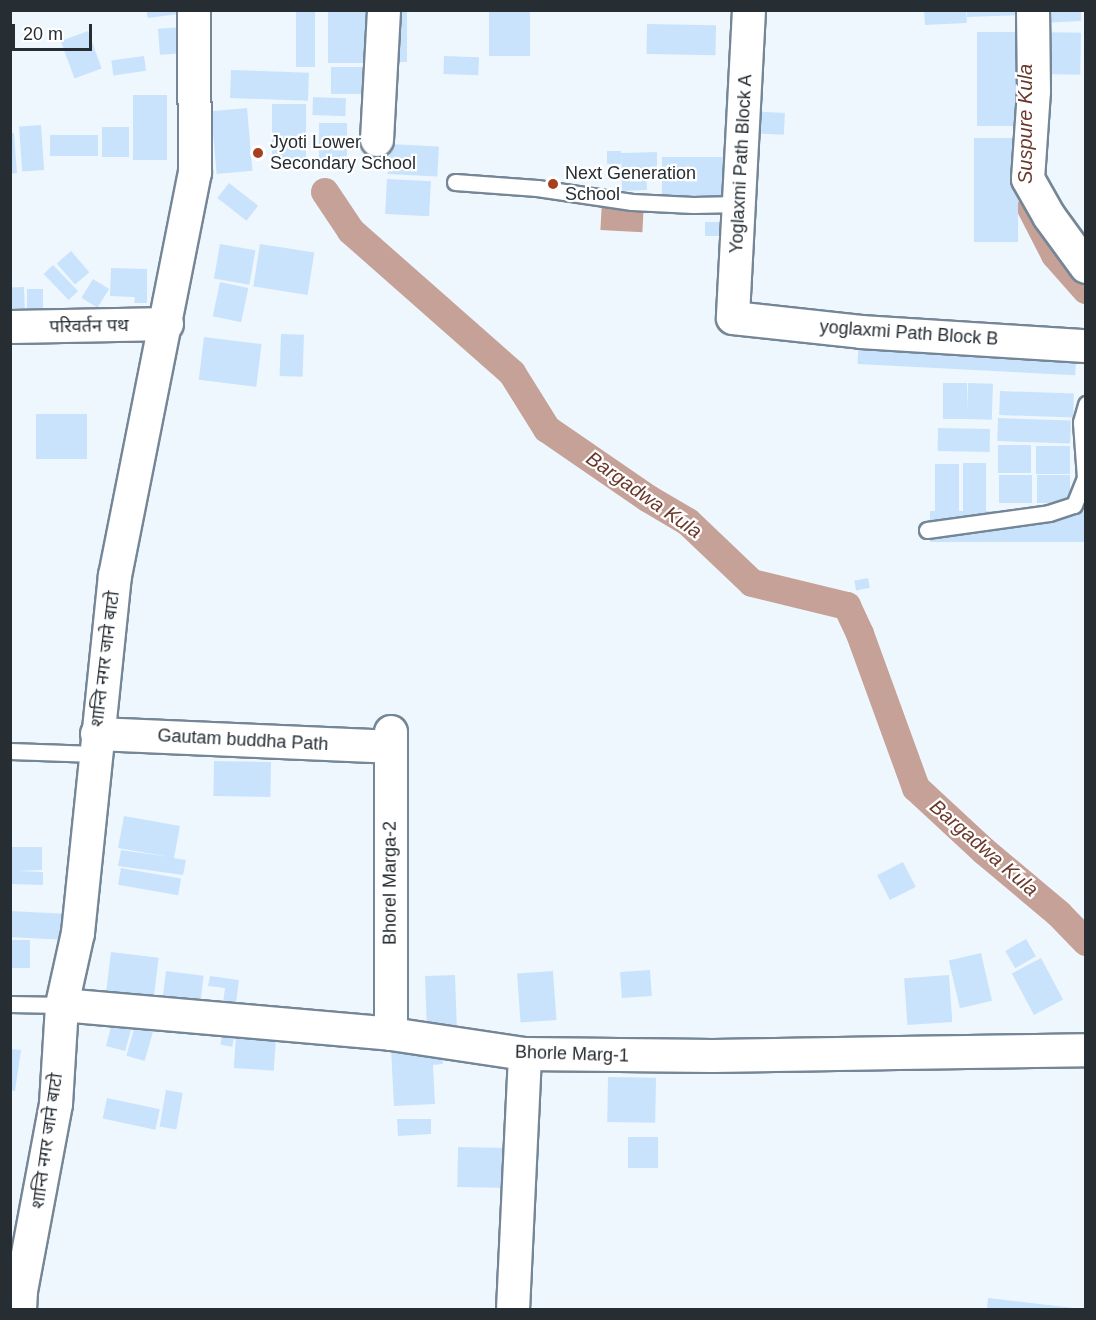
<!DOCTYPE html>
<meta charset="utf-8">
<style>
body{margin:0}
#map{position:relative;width:1096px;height:1320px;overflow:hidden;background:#eff7fe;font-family:Arial,"Noto Sans Devanagari",sans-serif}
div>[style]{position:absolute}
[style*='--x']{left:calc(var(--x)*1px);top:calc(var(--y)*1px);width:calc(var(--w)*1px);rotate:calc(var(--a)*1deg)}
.water>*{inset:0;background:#c5a197;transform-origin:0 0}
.canal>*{height:28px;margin:-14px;padding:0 14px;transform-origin:14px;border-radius:14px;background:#c5a197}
.building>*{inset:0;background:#c9e3fc;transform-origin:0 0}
.roads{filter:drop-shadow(2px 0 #758696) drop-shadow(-2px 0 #758696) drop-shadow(0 2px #758696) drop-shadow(0 -2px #758696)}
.service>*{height:15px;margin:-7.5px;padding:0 7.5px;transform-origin:7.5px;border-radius:7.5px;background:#fff}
.minor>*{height:32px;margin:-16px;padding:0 16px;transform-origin:16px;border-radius:16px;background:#fff}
.dots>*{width:16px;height:16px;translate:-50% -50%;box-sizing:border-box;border:3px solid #fff;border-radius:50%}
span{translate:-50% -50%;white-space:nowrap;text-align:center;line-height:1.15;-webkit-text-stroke:4.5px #fff;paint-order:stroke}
.poi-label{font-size:18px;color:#262d33}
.left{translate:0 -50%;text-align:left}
.street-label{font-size:18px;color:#262d33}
.water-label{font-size:20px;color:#6b392b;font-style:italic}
.frame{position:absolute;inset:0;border:12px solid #262d33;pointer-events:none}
.scale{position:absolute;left:12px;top:24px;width:80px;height:27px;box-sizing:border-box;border:3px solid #262d33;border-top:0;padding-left:8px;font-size:18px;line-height:21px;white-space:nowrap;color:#262d33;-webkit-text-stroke:4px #fff;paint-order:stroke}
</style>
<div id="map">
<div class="water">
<i style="left:602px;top:200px;width:42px;height:30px;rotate:3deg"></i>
</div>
<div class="canal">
<i style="--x:325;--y:192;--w:47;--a:56.3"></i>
<i style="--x:351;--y:231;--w:215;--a:41.4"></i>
<i style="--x:512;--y:373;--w:66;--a:58"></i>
<i style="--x:547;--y:429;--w:124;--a:34.5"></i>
<i style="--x:649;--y:499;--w:45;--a:30.5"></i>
<i style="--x:688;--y:522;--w:88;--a:43.6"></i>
<i style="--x:752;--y:583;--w:98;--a:13.6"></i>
<i style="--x:847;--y:606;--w:31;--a:65"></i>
<i style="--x:860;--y:634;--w:164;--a:70"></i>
<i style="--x:916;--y:788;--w:93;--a:42.8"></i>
<i style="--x:984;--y:851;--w:98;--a:40"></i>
<i style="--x:1059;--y:914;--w:39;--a:46"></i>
<i style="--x:1031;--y:208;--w:53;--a:62.9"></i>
<i style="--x:1055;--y:255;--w:47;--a:48.5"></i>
</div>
<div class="building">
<i style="clip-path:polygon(146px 10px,186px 10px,186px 13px,148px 18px)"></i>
<i style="left:296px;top:10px;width:19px;height:57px"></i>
<i style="left:328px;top:10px;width:49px;height:53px"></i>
<i style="left:388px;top:10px;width:19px;height:52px"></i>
<i style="left:489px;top:10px;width:41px;height:46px"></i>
<i style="clip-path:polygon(924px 10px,966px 10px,967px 23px,925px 25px)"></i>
<i style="clip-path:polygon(967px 10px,1025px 10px,1025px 15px,967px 17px)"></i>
<i style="clip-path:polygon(1041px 10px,1081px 10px,1081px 21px,1041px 23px)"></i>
<i style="left:647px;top:24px;width:69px;height:30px;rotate:1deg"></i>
<i style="left:184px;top:27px;width:26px;height:26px;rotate:86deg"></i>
<i style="left:88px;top:31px;width:40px;height:29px;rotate:70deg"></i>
<i style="left:977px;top:32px;width:42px;height:94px"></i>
<i style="left:1038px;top:32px;width:43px;height:42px;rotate:1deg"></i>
<i style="left:144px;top:56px;width:15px;height:33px;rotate:82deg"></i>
<i style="left:444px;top:56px;width:35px;height:18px;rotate:2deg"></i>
<i style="left:331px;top:67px;width:45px;height:27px"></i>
<i style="left:231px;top:70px;width:78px;height:28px;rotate:2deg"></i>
<i style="left:133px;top:95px;width:34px;height:65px"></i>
<i style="left:313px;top:97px;width:33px;height:18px;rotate:2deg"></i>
<i style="left:272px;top:104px;width:34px;height:63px"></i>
<i style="left:247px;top:108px;width:63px;height:36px;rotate:85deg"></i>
<i style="left:749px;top:111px;width:36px;height:22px;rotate:3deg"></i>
<i style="left:319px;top:123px;width:28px;height:44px"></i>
<i style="left:41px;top:125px;width:45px;height:22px;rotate:86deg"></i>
<i style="left:102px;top:127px;width:27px;height:30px"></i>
<i style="clip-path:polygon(10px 133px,14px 133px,17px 173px,10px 174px)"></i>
<i style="left:98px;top:135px;width:21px;height:48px;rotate:90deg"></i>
<i style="left:974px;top:138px;width:44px;height:104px"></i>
<i style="left:389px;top:144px;width:50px;height:30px;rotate:3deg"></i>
<i style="left:607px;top:151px;width:14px;height:13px"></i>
<i style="clip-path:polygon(657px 152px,657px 169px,646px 169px,647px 190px,622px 191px,621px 153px)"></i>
<i style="left:662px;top:157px;width:61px;height:39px"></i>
<i style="left:387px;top:179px;width:44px;height:35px;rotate:3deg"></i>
<i style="left:229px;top:183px;width:37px;height:19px;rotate:38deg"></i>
<i style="left:725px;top:222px;width:14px;height:20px;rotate:90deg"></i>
<i style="left:220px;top:244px;width:36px;height:35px;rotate:10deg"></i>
<i style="left:260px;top:244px;width:55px;height:43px;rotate:9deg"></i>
<i style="left:71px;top:251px;width:28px;height:19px;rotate:49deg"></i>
<i style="left:53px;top:265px;width:36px;height:13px;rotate:46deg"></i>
<i style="clip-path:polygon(111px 268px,147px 269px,147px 303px,134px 303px,135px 297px,110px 296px)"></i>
<i style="left:93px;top:279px;width:19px;height:22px;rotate:32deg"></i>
<i style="left:220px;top:282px;width:29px;height:35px;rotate:12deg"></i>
<i style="left:24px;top:287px;width:23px;height:14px;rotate:88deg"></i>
<i style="left:43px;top:289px;width:19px;height:16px;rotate:90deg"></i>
<i style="left:281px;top:334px;width:23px;height:42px;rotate:2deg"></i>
<i style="left:859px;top:335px;width:218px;height:29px;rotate:3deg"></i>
<i style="left:204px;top:337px;width:58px;height:43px;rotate:7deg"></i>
<i style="left:943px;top:383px;width:24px;height:36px"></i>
<i style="left:968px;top:383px;width:25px;height:36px;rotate:2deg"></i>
<i style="left:1000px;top:391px;width:74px;height:24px;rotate:2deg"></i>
<i style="left:36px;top:414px;width:51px;height:45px"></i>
<i style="left:998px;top:418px;width:73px;height:23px;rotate:2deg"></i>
<i style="left:938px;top:428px;width:52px;height:23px;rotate:1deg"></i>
<i style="left:998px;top:445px;width:33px;height:28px"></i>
<i style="left:1070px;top:446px;width:28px;height:34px;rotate:90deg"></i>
<i style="left:963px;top:463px;width:23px;height:53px"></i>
<i style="left:935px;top:464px;width:24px;height:53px"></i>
<i style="left:1032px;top:475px;width:28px;height:33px;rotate:90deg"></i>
<i style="left:1037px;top:475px;width:33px;height:28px"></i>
<i style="left:1086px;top:511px;width:31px;height:156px;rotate:90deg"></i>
<i style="left:868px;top:578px;width:10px;height:14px;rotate:79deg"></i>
<i style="left:214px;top:761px;width:57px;height:35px;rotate:1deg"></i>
<i style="clip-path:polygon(124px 816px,180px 826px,174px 858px,186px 860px,183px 875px,118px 866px,121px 850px,170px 857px,118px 848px)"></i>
<i style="clip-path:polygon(10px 847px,42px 847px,42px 870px,18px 871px,43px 872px,43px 885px,10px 884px)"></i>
<i style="left:903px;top:862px;width:28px;height:29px;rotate:63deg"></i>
<i style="left:121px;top:868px;width:61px;height:17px;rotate:10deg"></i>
<i style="left:10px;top:911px;width:54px;height:26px;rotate:3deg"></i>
<i style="left:1026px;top:939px;width:20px;height:24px;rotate:60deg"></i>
<i style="left:10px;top:940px;width:20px;height:28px"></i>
<i style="left:111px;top:952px;width:48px;height:41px;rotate:7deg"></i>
<i style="left:981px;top:953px;width:49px;height:33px;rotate:77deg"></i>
<i style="left:1041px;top:958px;width:47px;height:33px;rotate:62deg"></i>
<i style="left:650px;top:970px;width:26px;height:30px;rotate:86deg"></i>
<i style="left:166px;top:971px;width:38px;height:32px;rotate:7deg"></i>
<i style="left:553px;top:971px;width:49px;height:36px;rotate:86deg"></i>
<i style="left:455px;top:975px;width:52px;height:30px;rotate:88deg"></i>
<i style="left:949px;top:975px;width:47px;height:45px;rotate:86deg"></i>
<i style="clip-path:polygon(210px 976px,239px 980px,236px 1004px,223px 1003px,225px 988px,208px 986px)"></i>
<i style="left:114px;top:1016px;width:20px;height:31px;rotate:15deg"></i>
<i style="left:136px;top:1022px;width:19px;height:35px;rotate:16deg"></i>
<i style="left:223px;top:1029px;width:12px;height:16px;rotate:9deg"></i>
<i style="left:236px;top:1036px;width:40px;height:32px;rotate:4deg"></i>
<i style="clip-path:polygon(442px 1045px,443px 1064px,433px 1065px,435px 1104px,394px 1106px,391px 1049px)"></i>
<i style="clip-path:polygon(10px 1049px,21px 1050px,15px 1091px,10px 1090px)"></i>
<i style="left:608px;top:1077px;width:48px;height:45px;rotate:1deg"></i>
<i style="left:166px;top:1090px;width:17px;height:37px;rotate:10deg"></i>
<i style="left:107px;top:1098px;width:54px;height:21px;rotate:12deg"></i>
<i style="clip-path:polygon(397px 1119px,431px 1119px,431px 1134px,398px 1136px)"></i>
<i style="left:628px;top:1137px;width:30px;height:31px"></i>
<i style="left:458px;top:1147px;width:54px;height:40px;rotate:1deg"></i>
<i style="clip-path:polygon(988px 1298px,1074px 1308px,1074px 1310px,987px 1310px)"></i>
</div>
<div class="roads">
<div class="service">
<i style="--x:455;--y:182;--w:82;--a:4.2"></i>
<i style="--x:537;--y:188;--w:96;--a:8.4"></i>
<i style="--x:632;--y:202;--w:61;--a:2.8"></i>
<i style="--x:693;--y:205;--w:46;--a:-1.2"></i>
<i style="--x:927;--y:530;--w:123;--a:-7.9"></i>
<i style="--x:1049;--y:513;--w:26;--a:-18"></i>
<i style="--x:1074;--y:505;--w:29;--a:-68"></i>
<i style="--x:1085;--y:478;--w:56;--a:-94.1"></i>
<i style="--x:1081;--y:422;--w:19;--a:-74"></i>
<i style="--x:10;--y:751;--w:85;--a:2"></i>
<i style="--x:10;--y:1004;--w:52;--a:1.1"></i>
</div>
<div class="minor">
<i style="--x:749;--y:10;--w:308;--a:93"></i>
<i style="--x:733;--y:318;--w:129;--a:6.2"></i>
<i style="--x:861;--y:332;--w:225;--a:3.6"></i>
<i style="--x:1033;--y:10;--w:81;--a:89.3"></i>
<i style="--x:1034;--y:91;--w:88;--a:93.9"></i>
<i style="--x:1028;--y:179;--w:43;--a:60.4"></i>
<i style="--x:1049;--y:216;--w:63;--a:54"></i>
<i style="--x:377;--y:140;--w:130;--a:-86.9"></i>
<i style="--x:10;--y:327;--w:157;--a:-1.1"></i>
<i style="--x:97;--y:734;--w:293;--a:2.5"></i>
<i style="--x:62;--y:1005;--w:330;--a:5"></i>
<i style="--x:391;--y:1034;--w:135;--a:8.5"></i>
<i style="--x:525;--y:1054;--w:188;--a:0.6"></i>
<i style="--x:713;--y:1056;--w:373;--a:-0.9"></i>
<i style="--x:391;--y:1034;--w:302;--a:-90"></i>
<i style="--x:20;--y:1310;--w:19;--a:-87"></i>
<i style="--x:21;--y:1291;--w:190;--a:-79.4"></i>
<i style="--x:56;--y:1104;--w:99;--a:-86.5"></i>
<i style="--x:62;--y:1005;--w:74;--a:-77.5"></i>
<i style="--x:78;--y:933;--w:359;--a:-84.1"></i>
<i style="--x:115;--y:576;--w:411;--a:-78.8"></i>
<i style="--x:195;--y:173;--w:163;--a:-90.4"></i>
<i style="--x:513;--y:1310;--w:256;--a:-87.3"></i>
</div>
</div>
<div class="dots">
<i style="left:258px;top:153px;background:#a73f20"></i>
<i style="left:553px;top:184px;background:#a73f20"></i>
</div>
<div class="poi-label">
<span class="left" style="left:270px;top:153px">Jyoti Lower<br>Secondary School</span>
<span class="left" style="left:565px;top:184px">Next Generation<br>School</span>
</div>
<div class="street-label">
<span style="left:741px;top:164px;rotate:-87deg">Yoglaxmi Path Block A</span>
<span style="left:89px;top:326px;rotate:-1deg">परिवर्तन पथ</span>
<span style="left:909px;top:333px;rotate:4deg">yoglaxmi Path Block B</span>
<span style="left:105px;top:659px;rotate:-83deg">शान्ति नगर जाने बाटो</span>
<span style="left:243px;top:740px;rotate:3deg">Gautam buddha Path</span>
<span style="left:390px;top:883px;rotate:-90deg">Bhorel Marga-2</span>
<span style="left:572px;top:1054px;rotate:2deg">Bhorle Marg-1</span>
<span style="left:47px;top:1141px;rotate:-82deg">शान्ति नगर जाने बाटो</span>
</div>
<div class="water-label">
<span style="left:1025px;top:124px;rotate:-90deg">Suspure Kula</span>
<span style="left:644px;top:495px;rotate:35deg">Bargadwa Kula</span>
<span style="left:984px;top:848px;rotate:41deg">Bargadwa Kula</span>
</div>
<div class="frame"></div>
<div class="scale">20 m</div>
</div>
